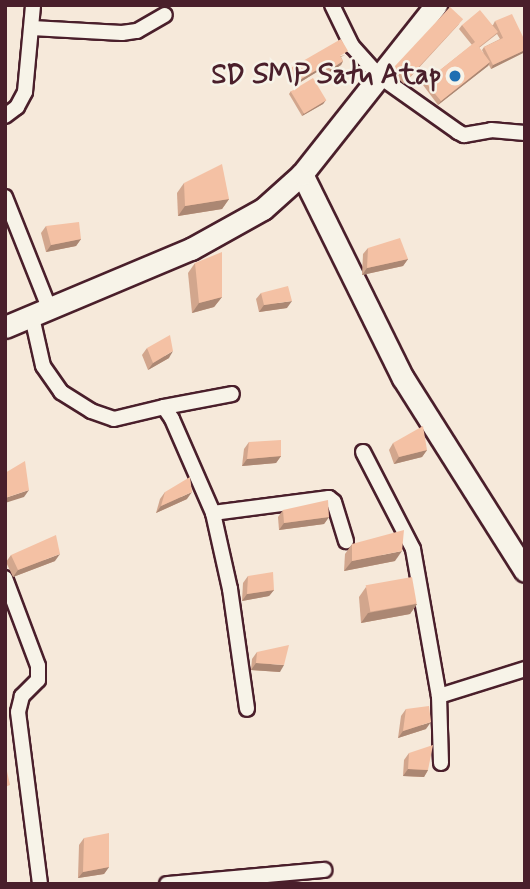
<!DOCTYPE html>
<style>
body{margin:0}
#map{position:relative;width:530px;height:889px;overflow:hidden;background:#f6e9da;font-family:Mynerve,sans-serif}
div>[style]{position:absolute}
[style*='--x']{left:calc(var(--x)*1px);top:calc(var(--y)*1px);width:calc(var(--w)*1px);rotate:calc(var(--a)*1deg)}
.roads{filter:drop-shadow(2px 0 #4a1f2b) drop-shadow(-2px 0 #4a1f2b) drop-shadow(0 2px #4a1f2b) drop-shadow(0 -2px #4a1f2b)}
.street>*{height:14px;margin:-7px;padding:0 7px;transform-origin:7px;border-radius:7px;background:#f7f3e8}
.secondary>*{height:21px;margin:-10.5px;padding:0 10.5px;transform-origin:10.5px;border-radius:10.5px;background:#f7f3e8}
.wall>*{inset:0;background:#d2a68d}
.shaded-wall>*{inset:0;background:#ab8773}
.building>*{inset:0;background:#f4c1a4;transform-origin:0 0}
.dots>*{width:19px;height:19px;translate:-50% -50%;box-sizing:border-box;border:4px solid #f7f3e8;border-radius:50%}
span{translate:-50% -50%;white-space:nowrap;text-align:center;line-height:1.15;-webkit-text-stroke:5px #f7f3e8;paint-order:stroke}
.poi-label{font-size:28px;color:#4a1f2b;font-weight:700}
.right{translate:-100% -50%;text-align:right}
.frame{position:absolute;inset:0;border:7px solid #4a1f2b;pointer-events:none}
</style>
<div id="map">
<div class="roads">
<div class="street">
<i style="--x:332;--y:5;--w:46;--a:64"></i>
<i style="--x:352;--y:46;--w:40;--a:48"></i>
<i style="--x:379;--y:76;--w:97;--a:35.3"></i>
<i style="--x:458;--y:132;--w:7;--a:27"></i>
<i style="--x:464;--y:135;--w:27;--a:-10"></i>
<i style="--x:491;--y:130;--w:34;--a:5"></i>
<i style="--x:32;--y:28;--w:90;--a:3.2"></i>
<i style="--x:122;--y:33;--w:15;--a:-8"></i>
<i style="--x:137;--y:31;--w:32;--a:-30"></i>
<i style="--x:5;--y:116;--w:15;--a:-37"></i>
<i style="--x:17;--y:107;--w:17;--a:-62"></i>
<i style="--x:25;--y:92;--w:87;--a:-84.7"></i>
<i style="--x:5;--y:197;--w:122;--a:68.3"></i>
<i style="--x:32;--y:317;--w:50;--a:77.3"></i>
<i style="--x:43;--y:366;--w:32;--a:55"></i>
<i style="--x:61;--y:392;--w:36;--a:32"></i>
<i style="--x:91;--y:411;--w:24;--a:19"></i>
<i style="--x:114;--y:419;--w:51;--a:-13.5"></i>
<i style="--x:164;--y:407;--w:14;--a:56"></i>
<i style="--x:172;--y:419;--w:103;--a:66.4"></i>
<i style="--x:213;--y:513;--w:78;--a:77.4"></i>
<i style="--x:230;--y:589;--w:121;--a:81.9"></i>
<i style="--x:164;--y:407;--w:69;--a:-10.8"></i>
<i style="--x:363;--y:452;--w:109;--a:62.7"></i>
<i style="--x:413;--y:549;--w:149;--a:80"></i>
<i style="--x:213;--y:513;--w:117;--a:-7.4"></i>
<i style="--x:329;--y:498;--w:6;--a:39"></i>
<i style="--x:334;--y:502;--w:41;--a:72.9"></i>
<i style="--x:5;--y:578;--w:94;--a:69.4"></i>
<i style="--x:38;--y:666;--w:14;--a:90"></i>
<i style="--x:38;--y:680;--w:23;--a:135"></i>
<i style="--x:22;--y:696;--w:16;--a:104"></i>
<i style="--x:18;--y:712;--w:173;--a:82.7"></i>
<i style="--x:441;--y:763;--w:67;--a:-91.7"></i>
<i style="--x:439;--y:696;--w:90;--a:-17.4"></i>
<i style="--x:167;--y:884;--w:158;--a:-5.1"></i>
</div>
<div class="secondary">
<i style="--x:302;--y:174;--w:228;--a:63.7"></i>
<i style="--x:403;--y:378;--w:228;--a:57.7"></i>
<i style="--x:5;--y:327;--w:202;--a:-22.8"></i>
<i style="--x:191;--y:249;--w:82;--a:-29.1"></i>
<i style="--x:263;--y:209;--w:52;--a:-41.9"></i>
<i style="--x:302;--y:174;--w:216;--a:-51.6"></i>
</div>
</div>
<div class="wall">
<i style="clip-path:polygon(evenodd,495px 21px,525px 41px,525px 52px,491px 69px,489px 65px,438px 105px,423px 85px,425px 82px,472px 45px,459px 29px,462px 25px,493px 25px,495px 21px,497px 34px,500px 39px,484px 47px,482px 50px,484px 54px,479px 48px,497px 34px)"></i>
<i style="clip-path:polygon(460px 23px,404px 84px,391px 72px,393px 68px)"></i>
<i style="clip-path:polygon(345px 55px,341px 57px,343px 61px,341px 65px,328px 73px,325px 67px,294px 86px,287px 73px,289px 69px)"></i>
<i style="clip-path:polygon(291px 91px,326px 100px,323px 104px,302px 116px,289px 94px)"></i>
<i style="clip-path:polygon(184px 183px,229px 199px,222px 209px,178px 216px,177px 193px)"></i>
<i style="clip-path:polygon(46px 226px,81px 239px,76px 246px,46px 252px,41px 233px)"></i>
<i style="clip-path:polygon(368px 248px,408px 259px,403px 266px,362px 275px,363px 254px)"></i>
<i style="clip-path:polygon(195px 263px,222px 297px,214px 307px,192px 313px,188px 273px)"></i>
<i style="clip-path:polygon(261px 293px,287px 308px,259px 312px,256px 299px)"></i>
<i style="clip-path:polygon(147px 348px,169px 358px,148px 370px,142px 355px)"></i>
<i style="clip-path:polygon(249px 442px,281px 456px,276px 463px,242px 466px,244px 449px)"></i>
<i style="clip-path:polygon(393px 443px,427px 450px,422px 457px,394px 464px,389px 450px)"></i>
<i style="clip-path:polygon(165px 492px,187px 499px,156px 513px,160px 499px)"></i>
<i style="clip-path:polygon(283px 510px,329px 517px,324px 524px,279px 530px,278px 517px)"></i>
<i style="clip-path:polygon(352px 544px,395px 561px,344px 571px,345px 554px)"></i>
<i style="clip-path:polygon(11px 555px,55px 561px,13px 577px,6px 562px)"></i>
<i style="clip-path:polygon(248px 576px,274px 590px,269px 596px,242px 601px,243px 583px)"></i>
<i style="clip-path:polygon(366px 587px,417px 604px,410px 614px,361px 623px,359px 597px)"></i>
<i style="clip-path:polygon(257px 652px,280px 672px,251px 670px,252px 659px)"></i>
<i style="clip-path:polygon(406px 709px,426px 729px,398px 738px,401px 716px)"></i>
<i style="clip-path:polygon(409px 753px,428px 770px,424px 777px,403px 776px,404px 760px)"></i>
<i style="clip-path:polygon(84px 838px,109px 867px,104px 874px,78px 878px,79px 845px)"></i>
</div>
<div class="shaded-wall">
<i style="clip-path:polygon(525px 50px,525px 52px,491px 69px,493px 65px)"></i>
<i style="clip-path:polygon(343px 61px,341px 65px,328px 73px,331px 69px)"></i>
<i style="clip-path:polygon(490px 62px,488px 66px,438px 105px,441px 101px)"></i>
<i style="clip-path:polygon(327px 64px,325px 67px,294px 86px,296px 82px)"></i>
<i style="clip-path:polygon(326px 100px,323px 104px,302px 116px,304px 113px)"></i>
<i style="clip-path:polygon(229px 199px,222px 209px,178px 216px,185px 206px)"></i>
<i style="clip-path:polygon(81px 239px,76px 246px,46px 252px,51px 245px)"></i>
<i style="clip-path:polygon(408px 259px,403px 266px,362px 275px,367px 268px)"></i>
<i style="clip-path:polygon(222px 297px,214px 307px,192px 313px,199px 303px)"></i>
<i style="clip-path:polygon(292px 301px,287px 308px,259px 312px,264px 305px)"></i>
<i style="clip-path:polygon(173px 351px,169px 358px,148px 370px,153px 363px)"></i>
<i style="clip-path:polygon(427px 450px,422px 457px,394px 464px,399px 457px)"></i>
<i style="clip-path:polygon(281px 456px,276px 463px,242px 466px,247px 459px)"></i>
<i style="clip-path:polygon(29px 490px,24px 497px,5px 503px,5px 498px)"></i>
<i style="clip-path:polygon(192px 492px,187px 499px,156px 513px,161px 506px)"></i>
<i style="clip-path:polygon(329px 517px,324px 524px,279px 530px,284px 523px)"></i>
<i style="clip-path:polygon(402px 551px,395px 561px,344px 571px,352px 561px)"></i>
<i style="clip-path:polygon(60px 554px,55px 561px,13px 577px,18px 570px)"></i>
<i style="clip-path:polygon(274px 590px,269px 596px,242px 601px,247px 594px)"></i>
<i style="clip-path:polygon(417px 604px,410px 614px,361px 623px,368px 613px)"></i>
<i style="clip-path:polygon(256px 663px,284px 665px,280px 672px,251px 670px)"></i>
<i style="clip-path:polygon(431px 722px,426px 729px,398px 738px,403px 731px)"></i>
<i style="clip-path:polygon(408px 769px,428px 770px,424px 777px,403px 776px)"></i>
<i style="clip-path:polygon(109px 867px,104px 874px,78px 878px,83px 872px)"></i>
</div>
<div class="building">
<i style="left:450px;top:7px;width:18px;height:83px;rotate:43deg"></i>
<i style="clip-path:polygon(480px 10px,498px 32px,479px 47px,490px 62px,441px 101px,425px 82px,475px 42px,462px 25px)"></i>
<i style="clip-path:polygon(512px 14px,525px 41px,525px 50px,493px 65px,484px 47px,503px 38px,495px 21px)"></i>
<i style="clip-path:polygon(341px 39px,348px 51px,340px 56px,343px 61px,331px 69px,327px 64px,296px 82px,289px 69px)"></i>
<i style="left:313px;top:78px;width:26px;height:26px;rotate:59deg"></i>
<i style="clip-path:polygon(222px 164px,229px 199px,185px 206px,184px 183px)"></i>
<i style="clip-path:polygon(79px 222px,81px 239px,51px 245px,46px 226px)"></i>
<i style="clip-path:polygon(400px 238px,408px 259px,367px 268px,368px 248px)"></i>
<i style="clip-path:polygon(222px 252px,222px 297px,199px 303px,195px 263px)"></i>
<i style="clip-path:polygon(288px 286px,292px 301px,264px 305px,261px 293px)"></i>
<i style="clip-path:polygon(170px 335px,173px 351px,153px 363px,147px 348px)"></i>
<i style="clip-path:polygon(423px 426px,427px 450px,399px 457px,393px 443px)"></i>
<i style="clip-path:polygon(281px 440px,281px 456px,247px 459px,249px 442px)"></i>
<i style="clip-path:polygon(25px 461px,29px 490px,5px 498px,5px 473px)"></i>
<i style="clip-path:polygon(190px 477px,192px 492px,161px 506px,165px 492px)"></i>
<i style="clip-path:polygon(328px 500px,329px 517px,284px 523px,283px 510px)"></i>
<i style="clip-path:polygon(404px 530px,402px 551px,352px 561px,352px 544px)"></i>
<i style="clip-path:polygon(56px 535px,60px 554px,18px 570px,11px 555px)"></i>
<i style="clip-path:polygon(273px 572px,274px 590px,247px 594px,248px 576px)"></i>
<i style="left:412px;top:577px;width:27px;height:47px;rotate:80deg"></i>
<i style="clip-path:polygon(289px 645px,284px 665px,256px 663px,257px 652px)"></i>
<i style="clip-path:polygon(429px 706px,431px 722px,403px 731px,406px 709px)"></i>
<i style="clip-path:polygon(433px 745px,428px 770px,408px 769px,409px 753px)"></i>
<i style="clip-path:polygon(5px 762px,10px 785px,5px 787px)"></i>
<i style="clip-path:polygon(109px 833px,109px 867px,83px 872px,84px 838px)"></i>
</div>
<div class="dots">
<i style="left:455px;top:76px;background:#1f6fb2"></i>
</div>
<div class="poi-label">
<span class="right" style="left:441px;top:76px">SD SMP Satu Atap</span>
</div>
<div class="frame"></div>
</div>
